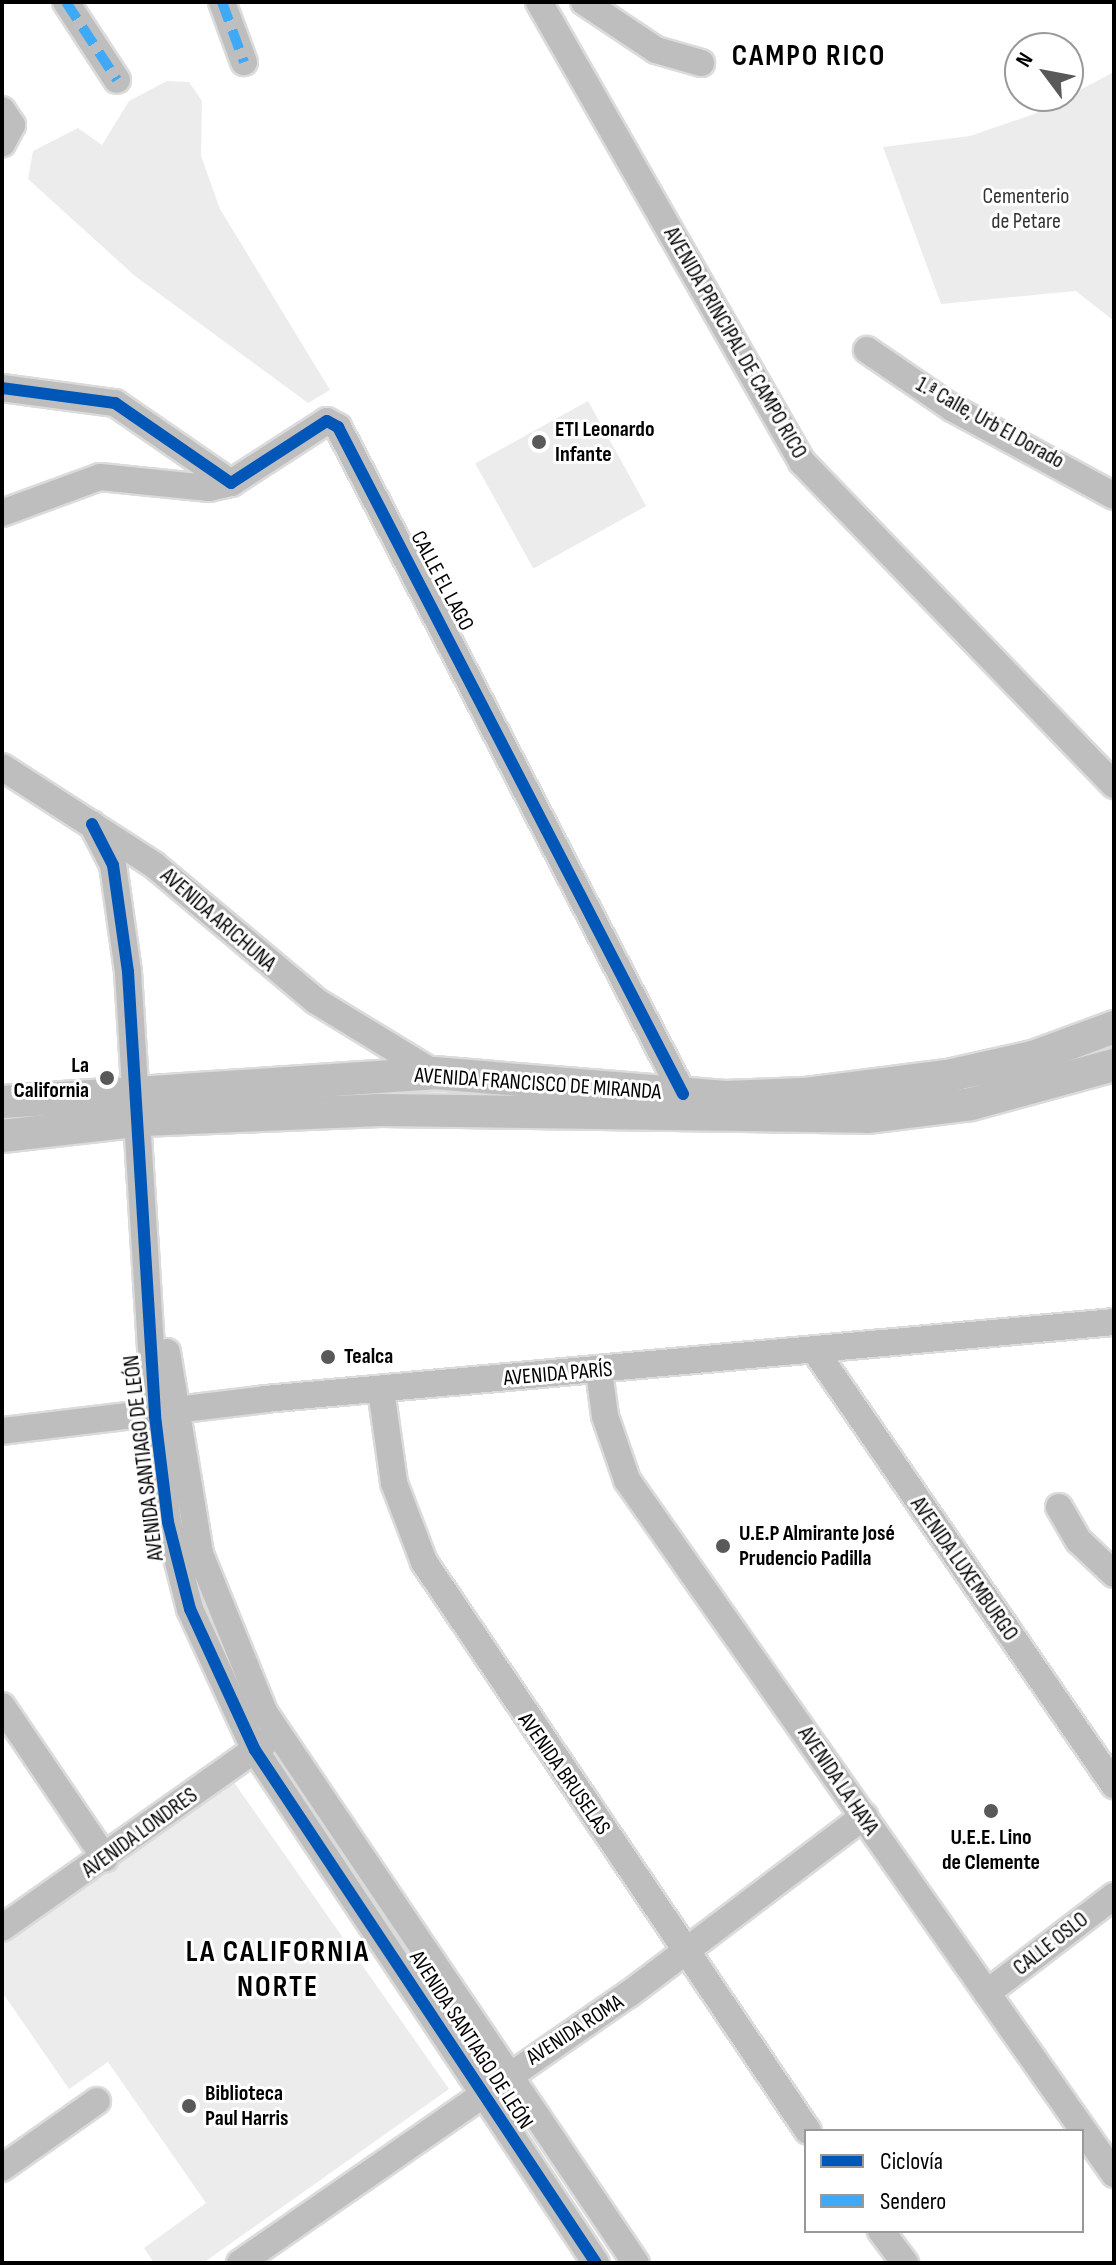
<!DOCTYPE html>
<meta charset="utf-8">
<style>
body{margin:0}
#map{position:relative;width:1116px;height:2265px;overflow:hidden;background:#fff;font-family:"Sofia Sans Condensed",sans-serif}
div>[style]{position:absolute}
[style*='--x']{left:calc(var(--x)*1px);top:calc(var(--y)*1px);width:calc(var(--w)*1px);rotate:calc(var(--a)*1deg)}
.green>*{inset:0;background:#ececec;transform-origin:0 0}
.roads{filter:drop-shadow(2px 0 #dbdbdb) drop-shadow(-2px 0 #dbdbdb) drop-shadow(0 2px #dbdbdb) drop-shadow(0 -2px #dbdbdb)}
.minor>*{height:26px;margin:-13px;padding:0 13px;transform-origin:13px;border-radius:13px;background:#bebebe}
.major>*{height:32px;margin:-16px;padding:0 16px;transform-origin:16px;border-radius:16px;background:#bebebe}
.quiet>*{height:10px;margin-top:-5px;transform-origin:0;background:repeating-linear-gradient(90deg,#3fa9f5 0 20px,transparent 0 30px)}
.cycleway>*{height:12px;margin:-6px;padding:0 6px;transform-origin:6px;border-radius:6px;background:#0057b8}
.dots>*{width:22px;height:22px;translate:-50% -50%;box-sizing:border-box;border:4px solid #fff;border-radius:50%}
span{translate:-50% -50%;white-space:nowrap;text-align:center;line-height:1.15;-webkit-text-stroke:6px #fff;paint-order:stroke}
.park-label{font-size:22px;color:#333}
.street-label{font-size:22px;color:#000}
.poi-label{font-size:22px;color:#000;font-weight:700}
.left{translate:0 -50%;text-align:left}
.right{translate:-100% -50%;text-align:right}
.district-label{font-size:30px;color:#000;font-weight:700;letter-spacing:2px}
.frame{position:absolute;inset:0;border:4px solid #000;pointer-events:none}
.legend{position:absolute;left:804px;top:2129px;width:280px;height:104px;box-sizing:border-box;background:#fff;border:2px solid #999;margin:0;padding:10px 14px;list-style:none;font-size:24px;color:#000}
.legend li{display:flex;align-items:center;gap:16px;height:40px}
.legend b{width:40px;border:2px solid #999}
.north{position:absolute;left:1004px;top:32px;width:80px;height:80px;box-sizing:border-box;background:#fff;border:2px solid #999;border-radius:50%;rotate:302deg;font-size:22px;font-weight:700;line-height:32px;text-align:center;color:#000}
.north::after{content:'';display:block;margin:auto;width:28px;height:36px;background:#595959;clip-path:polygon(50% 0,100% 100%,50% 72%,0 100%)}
</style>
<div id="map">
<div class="green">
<i style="clip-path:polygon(1114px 72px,1114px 321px,1076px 291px,941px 304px,883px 147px,970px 136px,1034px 114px)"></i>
<i style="clip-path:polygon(167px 81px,189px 82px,202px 101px,201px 156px,220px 209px,330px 390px,308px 403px,135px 276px,28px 179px,33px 151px,78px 128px,102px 145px,129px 101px)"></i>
<i style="left:588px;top:401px;width:120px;height:129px;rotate:61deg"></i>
<i style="clip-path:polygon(231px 1778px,449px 2089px,203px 2263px,154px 2263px,144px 2248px,206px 2203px,108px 2062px,69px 2089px,2px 1992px,2px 1940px)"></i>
</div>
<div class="roads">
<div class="minor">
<i style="--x:66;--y:2;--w:93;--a:56.8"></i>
<i style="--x:222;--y:2;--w:64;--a:69.9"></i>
<i style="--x:539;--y:2;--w:530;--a:60.24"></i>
<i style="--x:802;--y:462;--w:449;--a:46"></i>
<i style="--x:584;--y:2;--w:87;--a:33.7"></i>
<i style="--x:656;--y:50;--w:47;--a:16.1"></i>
<i style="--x:2;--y:110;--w:18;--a:56"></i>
<i style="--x:12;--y:125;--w:21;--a:118"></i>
<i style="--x:867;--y:350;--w:103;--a:34.3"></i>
<i style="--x:952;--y:408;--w:184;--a:28.5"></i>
<i style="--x:2;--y:388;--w:114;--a:7.6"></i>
<i style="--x:115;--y:403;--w:141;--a:34.6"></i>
<i style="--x:231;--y:483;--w:114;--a:-32.9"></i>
<i style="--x:327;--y:421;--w:13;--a:29"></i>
<i style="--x:338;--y:427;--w:751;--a:62.65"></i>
<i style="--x:2;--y:513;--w:104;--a:-20.2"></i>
<i style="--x:100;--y:477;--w:110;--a:5.8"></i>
<i style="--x:209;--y:488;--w:23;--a:-13"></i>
<i style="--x:2;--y:767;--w:181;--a:32.8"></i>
<i style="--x:154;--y:865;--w:212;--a:40"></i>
<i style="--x:316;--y:1001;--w:138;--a:31.4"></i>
<i style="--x:92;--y:824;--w:46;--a:62.9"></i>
<i style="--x:113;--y:865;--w:108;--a:82"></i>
<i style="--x:128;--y:972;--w:445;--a:86.5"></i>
<i style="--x:155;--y:1416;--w:107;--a:83"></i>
<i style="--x:168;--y:1522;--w:90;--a:75.8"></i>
<i style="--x:190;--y:1609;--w:155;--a:65.3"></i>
<i style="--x:255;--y:1750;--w:616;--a:56.39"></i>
<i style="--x:167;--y:1352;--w:205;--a:80.7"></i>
<i style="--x:200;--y:1554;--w:170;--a:67.9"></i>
<i style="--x:264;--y:1712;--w:665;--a:55.98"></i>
<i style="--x:816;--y:1352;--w:526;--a:55.46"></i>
<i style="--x:599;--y:1371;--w:45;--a:82.4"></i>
<i style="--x:605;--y:1416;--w:68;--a:71"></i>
<i style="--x:627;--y:1480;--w:848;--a:54.94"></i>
<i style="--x:381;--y:1390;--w:94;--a:82"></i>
<i style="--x:394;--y:1483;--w:85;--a:69.2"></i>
<i style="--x:424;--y:1562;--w:686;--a:55.99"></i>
<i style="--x:2;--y:1431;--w:265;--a:-6.9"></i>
<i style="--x:265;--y:1399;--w:852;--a:-5.18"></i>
<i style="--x:1059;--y:1507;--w:39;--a:60"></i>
<i style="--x:1079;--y:1541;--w:48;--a:43.3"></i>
<i style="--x:2;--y:1706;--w:184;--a:55.9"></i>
<i style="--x:2;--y:1928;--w:324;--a:-35.2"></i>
<i style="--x:987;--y:1993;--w:160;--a:-37.4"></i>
<i style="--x:2;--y:2168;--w:116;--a:-35.2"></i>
<i style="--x:881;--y:2231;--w:40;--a:53"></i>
<i style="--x:240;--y:2263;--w:473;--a:-34.7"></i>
<i style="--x:629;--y:1994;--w:295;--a:-37.1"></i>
</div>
<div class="major">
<i style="--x:2;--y:1102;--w:433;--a:-3.8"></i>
<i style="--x:434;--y:1073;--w:292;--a:4.7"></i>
<i style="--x:725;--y:1097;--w:79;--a:-2.2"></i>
<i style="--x:804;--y:1094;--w:144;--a:-7.2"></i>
<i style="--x:947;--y:1076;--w:88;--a:-12.5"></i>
<i style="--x:1033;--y:1057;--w:86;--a:-20.3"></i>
<i style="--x:2;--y:1136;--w:141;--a:-6.5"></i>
<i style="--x:142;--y:1120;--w:239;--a:-2.4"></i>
<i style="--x:381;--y:1110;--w:486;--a:0.8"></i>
<i style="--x:867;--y:1117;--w:105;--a:-7.1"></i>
<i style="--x:971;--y:1104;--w:148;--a:-15.3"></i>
</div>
</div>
<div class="quiet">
<i style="--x:66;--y:2;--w:93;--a:56.8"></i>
<i style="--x:222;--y:2;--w:64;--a:69.9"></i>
</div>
<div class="cycleway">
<i style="--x:2;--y:388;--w:114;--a:7.6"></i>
<i style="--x:115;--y:403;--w:141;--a:34.6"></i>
<i style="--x:231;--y:483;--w:114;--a:-32.9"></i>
<i style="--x:327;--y:421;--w:13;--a:29"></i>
<i style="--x:338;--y:427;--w:751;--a:62.65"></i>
<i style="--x:92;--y:824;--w:46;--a:62.9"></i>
<i style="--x:113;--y:865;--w:108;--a:82"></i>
<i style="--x:128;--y:972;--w:445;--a:86.5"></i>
<i style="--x:155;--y:1416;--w:107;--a:83"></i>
<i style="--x:168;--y:1522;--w:90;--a:75.8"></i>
<i style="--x:190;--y:1609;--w:155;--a:65.3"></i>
<i style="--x:255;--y:1750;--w:616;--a:56.39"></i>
</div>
<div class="dots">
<i style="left:539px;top:442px;background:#595959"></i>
<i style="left:107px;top:1078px;background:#595959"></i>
<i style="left:328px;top:1357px;background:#595959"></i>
<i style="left:723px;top:1546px;background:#595959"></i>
<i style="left:991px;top:1811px;background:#595959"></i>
<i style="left:189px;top:2106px;background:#595959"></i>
</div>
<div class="park-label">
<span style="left:1026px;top:209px">Cementerio<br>de Petare</span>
</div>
<div class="street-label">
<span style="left:735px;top:343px;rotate:60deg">AVENIDA PRINCIPAL DE CAMPO RICO</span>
<span style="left:990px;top:423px;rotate:29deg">1.ª Calle, Urb El Dorado</span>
<span style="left:442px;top:581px;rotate:62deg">CALLE EL LAGO</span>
<span style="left:218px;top:920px;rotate:41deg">AVENIDA ARICHUNA</span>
<span style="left:538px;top:1084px;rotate:4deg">AVENIDA FRANCISCO DE MIRANDA</span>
<span style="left:558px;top:1374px;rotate:-5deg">AVENIDA PARÍS</span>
<span style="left:144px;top:1458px;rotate:-97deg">AVENIDA SANTIAGO DE LEÓN</span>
<span style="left:964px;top:1569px;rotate:55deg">AVENIDA LUXEMBURGO</span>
<span style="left:564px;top:1774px;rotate:55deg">AVENIDA BRUSELAS</span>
<span style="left:838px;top:1781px;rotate:56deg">AVENIDA LA HAYA</span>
<span style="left:140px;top:1833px;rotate:-36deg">AVENIDA LONDRES</span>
<span style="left:1051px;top:1944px;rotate:-38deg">CALLE OSLO</span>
<span style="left:575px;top:2030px;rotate:-33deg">AVENIDA ROMA</span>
<span style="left:471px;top:2040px;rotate:57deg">AVENIDA SANTIAGO DE LEÓN</span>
</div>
<div class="poi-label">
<span class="left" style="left:555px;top:442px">ETI Leonardo<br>Infante</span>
<span class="right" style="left:89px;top:1078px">La<br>California</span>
<span class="left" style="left:344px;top:1357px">Tealca</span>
<span class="left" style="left:739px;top:1546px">U.E.P Almirante José<br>Prudencio Padilla</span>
<span style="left:991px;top:1850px">U.E.E. Lino<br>de Clemente</span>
<span class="left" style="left:205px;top:2106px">Biblioteca<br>Paul Harris</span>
</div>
<div class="district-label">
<span style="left:809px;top:56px">CAMPO RICO</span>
<span style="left:278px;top:1969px">LA CALIFORNIA<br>NORTE</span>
</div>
<div class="frame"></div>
<ul class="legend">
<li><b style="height:10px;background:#0057b8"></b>Ciclovía</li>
<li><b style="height:10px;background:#3fa9f5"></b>Sendero</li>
</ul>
<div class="north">N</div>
</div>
